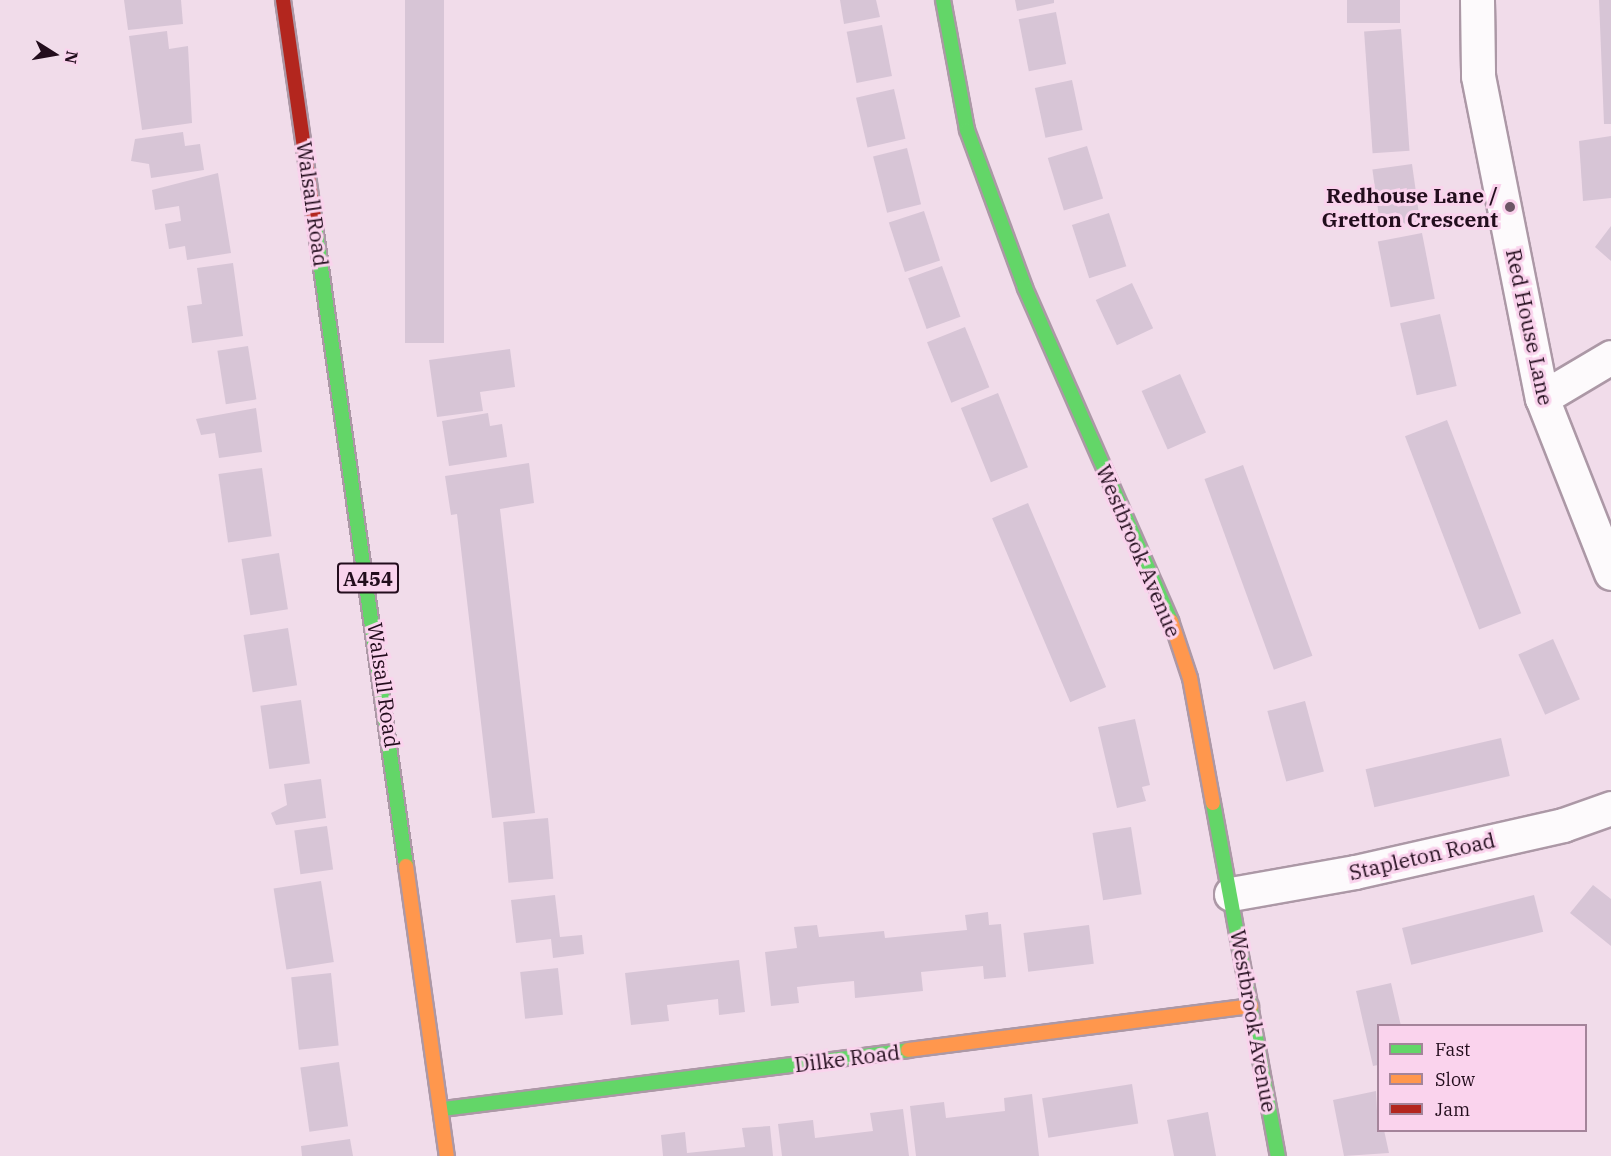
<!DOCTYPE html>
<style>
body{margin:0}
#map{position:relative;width:1611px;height:1156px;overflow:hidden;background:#f1dcea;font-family:"IBM Plex Serif",serif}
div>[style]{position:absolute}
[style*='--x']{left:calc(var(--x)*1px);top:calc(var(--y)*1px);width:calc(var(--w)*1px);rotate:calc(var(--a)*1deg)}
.building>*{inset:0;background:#d7c5d6;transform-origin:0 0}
.roads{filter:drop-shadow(2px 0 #ac98a6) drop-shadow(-2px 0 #ac98a6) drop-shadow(0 2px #ac98a6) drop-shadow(0 -2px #ac98a6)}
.street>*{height:33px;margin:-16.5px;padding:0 16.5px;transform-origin:16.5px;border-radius:16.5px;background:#fdfafc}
.fast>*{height:14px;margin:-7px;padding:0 7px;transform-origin:7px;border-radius:7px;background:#63d668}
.slow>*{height:14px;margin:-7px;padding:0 7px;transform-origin:7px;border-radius:7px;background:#ff974d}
.jam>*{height:14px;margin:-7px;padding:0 7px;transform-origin:7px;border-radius:7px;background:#b3261e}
.dots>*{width:16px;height:16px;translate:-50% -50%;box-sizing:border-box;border:3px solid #fad3ed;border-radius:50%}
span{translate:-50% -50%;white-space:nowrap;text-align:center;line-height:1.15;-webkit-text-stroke:6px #fad3ed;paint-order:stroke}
.shield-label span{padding:2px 4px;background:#fad3ed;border:2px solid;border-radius:4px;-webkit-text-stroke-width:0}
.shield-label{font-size:20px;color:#230d1d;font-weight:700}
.poi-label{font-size:21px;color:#230d1d;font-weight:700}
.right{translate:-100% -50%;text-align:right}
.street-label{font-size:21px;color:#230d1d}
.legend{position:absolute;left:1377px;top:1024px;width:210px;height:108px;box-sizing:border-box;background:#fad3ed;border:2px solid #a4849a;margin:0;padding:8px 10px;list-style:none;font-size:18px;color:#230d1d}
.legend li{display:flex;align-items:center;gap:12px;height:30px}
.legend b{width:30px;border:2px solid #a4849a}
.north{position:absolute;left:24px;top:24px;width:60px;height:60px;-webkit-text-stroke:4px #fad3ed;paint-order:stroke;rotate:101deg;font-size:16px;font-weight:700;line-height:24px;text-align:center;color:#230d1d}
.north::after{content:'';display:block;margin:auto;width:21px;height:27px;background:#230d1d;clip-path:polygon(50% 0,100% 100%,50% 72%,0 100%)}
</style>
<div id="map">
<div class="building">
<i style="clip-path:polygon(124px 0,181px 0,183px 24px,128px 30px)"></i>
<i style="left:405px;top:0;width:39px;height:343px"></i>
<i style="clip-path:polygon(840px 0,876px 0,880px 17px,844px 24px)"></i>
<i style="clip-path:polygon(1015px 0,1054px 0,1054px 3px,1017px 11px)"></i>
<i style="left:1347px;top:0;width:53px;height:23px"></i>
<i style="clip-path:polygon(1599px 0,1611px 0,1611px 124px,1604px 124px)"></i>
<i style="left:1056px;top:12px;width:53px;height:38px;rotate:79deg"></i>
<i style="left:882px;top:25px;width:52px;height:36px;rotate:79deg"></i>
<i style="left:1401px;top:29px;width:122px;height:37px;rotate:86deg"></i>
<i style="clip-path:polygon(167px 31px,169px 49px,188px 46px,192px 123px,142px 130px,129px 36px)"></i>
<i style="left:1072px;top:80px;width:51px;height:38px;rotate:78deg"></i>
<i style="left:894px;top:89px;width:51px;height:39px;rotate:77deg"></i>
<i style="clip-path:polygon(183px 132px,185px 146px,200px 144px,204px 170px,151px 178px,149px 164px,131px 161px,135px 139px)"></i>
<i style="clip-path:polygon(1611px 136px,1611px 198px,1583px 201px,1579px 141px)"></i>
<i style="left:1087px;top:146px;width:55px;height:41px;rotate:73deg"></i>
<i style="left:907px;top:148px;width:58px;height:35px;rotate:76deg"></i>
<i style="left:1412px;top:164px;width:58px;height:40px;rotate:82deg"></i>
<i style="clip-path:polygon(218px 173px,231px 253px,187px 260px,185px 246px,169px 249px,165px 224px,181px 221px,179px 206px,155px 210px,152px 190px)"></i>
<i style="left:924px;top:211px;width:52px;height:37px;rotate:72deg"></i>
<i style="left:1109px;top:213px;width:56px;height:39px;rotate:72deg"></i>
<i style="clip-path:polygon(1611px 226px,1611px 261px,1595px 247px)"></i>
<i style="left:1422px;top:233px;width:67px;height:45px;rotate:79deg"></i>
<i style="clip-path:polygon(233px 263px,243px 336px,192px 343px,187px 306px,202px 304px,197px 268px)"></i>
<i style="left:942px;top:266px;width:54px;height:36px;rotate:70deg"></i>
<i style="left:1132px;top:283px;width:50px;height:40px;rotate:65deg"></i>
<i style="left:1440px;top:314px;width:74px;height:41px;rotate:77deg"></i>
<i style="left:965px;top:327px;width:65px;height:41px;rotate:68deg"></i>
<i style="left:248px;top:346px;width:54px;height:31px;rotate:81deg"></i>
<i style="clip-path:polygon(510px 349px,515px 387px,480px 392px,483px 411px,437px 417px,429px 360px)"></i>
<i style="left:1180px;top:374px;width:64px;height:42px;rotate:66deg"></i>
<i style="left:998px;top:393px;width:80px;height:40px;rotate:68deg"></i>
<i style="clip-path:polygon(256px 408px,262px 452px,219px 458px,215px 433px,201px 435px,196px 419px)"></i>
<i style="clip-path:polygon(488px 413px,490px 426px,502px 424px,507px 457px,449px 466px,442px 421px)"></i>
<i style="left:1447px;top:420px;width:207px;height:45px;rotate:69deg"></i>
<i style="clip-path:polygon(529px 463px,534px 503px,500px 509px,535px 813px,492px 818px,457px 514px,451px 515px,445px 476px)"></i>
<i style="left:1243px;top:465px;width:203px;height:41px;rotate:70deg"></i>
<i style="left:262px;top:468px;width:69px;height:44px;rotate:82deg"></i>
<i style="left:1028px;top:503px;width:200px;height:39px;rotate:67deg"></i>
<i style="left:279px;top:553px;width:57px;height:38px;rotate:81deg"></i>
<i style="left:288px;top:628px;width:58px;height:45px;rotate:81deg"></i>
<i style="left:1553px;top:639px;width:66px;height:38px;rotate:66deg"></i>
<i style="left:301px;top:700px;width:64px;height:41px;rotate:82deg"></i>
<i style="left:1305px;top:701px;width:73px;height:39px;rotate:75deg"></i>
<i style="clip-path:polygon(1135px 719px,1150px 785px,1142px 787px,1146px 801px,1117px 808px,1098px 727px)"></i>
<i style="left:1501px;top:738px;width:39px;height:139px;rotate:77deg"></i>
<i style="clip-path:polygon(321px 779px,326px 818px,276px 825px,271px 813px,287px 805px,284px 784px)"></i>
<i style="left:548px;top:818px;width:61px;height:45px;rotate:85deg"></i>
<i style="left:327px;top:826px;width:44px;height:33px;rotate:82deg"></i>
<i style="left:1131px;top:827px;width:68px;height:39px;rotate:81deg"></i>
<i style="left:321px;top:881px;width:82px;height:48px;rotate:81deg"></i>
<i style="clip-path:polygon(1593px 885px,1611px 899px,1611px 946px,1570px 913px)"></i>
<i style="clip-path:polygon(555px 895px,560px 937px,582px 935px,584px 954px,553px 958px,551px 939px,516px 943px,511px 900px)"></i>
<i style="left:1534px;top:895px;width:38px;height:136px;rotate:76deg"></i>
<i style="clip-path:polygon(988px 912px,989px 925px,1001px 924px,1006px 977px,984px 979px,983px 966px,921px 972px,923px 991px,855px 998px,854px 981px,823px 984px,797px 987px,799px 1003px,771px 1006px,765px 952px,797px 948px,794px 927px,817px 925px,819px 937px,884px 931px,885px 938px,967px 930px,965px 915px)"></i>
<i style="left:1089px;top:925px;width:39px;height:66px;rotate:83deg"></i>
<i style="clip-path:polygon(739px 960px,745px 1012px,719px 1015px,718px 999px,667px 1005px,669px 1021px,631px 1025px,625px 973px)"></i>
<i style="left:558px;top:968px;width:47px;height:38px;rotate:84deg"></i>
<i style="left:331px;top:973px;width:73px;height:40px;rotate:84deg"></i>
<i style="clip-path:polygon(1391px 983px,1401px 1026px,1378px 1026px,1378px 1065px,1373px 1066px,1356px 991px)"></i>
<i style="left:339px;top:1062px;width:65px;height:39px;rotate:82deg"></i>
<i style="left:1132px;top:1084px;width:40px;height:91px;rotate:81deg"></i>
<i style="clip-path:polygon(1376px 1091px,1378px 1130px,1384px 1130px,1389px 1153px,1344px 1156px,1333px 1100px)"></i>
<i style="clip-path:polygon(1032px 1094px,1039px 1156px,916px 1156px,910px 1106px,944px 1102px,946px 1118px,1005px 1111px,1004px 1098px)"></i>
<i style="clip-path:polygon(903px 1109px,909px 1156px,782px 1156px,778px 1124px,813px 1120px,815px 1138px,873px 1131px,870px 1113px)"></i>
<i style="clip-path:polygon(1208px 1112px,1216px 1156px,1174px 1156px,1167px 1120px)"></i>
<i style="clip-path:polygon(770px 1126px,773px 1156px,663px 1156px,661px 1135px,685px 1132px,687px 1153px,745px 1147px,742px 1128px)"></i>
<i style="clip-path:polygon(350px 1139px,353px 1156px,302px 1156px,301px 1146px)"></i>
</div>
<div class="roads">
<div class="street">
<i style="--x:1477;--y:0;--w:76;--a:89.2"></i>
<i style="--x:1478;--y:76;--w:328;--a:78.8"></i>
<i style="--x:1542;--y:398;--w:188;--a:68.5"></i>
<i style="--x:1542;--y:398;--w:80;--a:-30.7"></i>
<i style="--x:1231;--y:894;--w:126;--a:-10.1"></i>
<i style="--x:1355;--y:872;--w:213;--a:-12.7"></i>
<i style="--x:1563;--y:825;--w:51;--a:-19.5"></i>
</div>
<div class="fast">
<i style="--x:943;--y:0;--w:132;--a:79.5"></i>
<i style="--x:967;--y:130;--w:168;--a:69.8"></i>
<i style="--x:1025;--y:288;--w:364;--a:66.3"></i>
<i style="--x:314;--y:219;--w:654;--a:81.91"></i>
<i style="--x:1213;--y:803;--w:359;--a:79.6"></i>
<i style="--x:443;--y:1109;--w:469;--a:-7.2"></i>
</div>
<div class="slow">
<i style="--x:1171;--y:621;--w:60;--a:71.6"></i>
<i style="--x:1190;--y:678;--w:127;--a:79.6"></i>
<i style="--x:406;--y:866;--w:293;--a:82"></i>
<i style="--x:908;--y:1050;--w:346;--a:-7.3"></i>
</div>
<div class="jam">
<i style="--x:283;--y:0;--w:221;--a:81.9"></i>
</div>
</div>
<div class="dots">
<i style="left:1510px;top:207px;background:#6b5565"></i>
</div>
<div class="shield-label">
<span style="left:368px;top:578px">A454</span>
</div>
<div class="poi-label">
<span class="right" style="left:1498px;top:207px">Redhouse Lane /<br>Gretton Crescent</span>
</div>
<div class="street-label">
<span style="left:313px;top:204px;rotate:82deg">Walsall Road</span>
<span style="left:1530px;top:327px;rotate:78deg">Red House Lane</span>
<span style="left:1139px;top:551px;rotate:67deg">Westbrook Avenue</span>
<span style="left:384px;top:685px;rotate:82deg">Walsall Road</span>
<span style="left:1422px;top:856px;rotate:-13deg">Stapleton Road</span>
<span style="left:1254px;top:1021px;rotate:80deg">Westbrook Avenue</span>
<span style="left:847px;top:1058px;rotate:-7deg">Dilke Road</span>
</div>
<ul class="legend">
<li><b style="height:8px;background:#63d668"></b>Fast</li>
<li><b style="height:8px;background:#ff974d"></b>Slow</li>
<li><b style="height:8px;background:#b3261e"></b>Jam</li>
</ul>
<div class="north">N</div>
</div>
